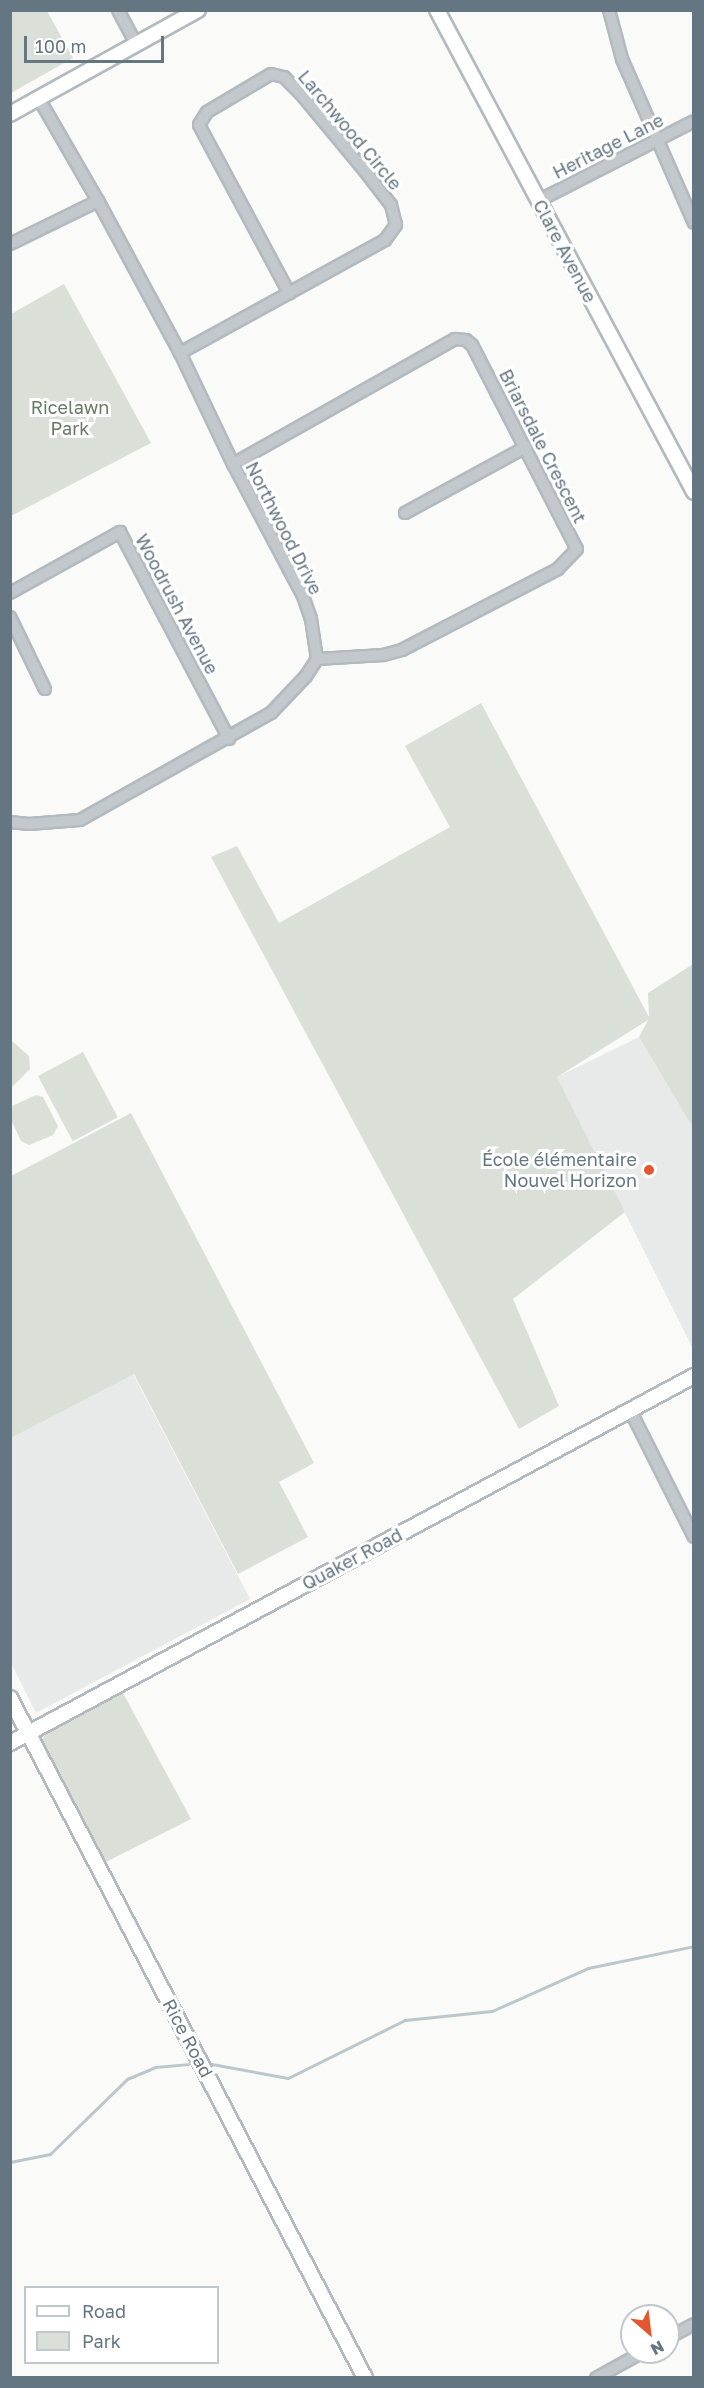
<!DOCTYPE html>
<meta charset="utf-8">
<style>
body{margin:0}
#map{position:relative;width:704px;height:2388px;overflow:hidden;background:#fafaf8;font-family:"Golos Text",sans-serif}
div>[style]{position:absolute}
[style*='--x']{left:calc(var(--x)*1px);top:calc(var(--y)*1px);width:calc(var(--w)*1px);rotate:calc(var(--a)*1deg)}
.built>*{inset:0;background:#e8e9e9}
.green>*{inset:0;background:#dadfd7;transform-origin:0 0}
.stream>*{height:3px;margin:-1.5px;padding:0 1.5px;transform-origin:1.5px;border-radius:1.5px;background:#bbc7cb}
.roads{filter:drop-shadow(2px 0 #b3babf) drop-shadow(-2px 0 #b3babf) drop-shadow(0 2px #b3babf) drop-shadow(0 -2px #b3babf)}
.street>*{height:10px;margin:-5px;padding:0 5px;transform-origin:5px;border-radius:5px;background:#c3c8cc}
.secondary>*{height:14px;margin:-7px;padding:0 7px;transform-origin:7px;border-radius:7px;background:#fff}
.dots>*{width:16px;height:16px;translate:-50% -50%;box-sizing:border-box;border:3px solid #fff;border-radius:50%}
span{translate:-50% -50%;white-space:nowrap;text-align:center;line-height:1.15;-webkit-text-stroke:6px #fff;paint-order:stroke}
.street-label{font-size:18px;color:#657683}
.park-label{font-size:18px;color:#687a64}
.poi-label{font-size:18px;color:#657683}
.right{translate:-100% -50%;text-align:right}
.frame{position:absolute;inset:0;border:12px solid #657683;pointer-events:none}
.legend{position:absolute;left:24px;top:2286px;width:195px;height:78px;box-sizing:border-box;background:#fff;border:2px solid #c1c8cd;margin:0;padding:8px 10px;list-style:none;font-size:18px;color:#657683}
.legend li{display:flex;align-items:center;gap:12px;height:30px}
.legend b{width:30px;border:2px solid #c1c8cd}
.north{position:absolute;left:620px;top:2304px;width:60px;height:60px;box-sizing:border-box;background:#fff;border:2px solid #c1c8cd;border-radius:50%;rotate:152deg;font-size:16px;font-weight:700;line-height:24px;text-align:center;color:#657683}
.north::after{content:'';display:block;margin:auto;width:21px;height:27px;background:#e4572e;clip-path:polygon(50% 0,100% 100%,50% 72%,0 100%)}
.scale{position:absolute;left:24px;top:36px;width:140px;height:27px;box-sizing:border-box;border:3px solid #657683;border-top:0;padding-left:8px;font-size:18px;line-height:21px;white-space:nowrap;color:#657683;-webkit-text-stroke:4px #fff;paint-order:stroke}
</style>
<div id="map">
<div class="built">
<i style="clip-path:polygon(639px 1037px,693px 1128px,693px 1349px,557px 1077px)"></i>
<i style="clip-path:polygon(133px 1374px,250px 1599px,36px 1713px,11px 1663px,11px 1438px)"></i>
</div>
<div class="green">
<i style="clip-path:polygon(11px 10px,47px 11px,73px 58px,11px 93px)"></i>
<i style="clip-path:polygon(64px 284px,151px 443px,11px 516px,11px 314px)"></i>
<i style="clip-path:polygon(481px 703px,649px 1017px,648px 993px,693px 964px,693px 1128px,639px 1037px,648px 1020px,557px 1077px,625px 1212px,513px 1299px,559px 1406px,519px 1429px,211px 857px,237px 846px,279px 923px,450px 827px,405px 746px)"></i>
<i style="clip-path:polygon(11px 1040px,29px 1056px,30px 1069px,11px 1088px)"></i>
<i style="left:83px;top:1052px;width:74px;height:51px;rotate:62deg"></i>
<i style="clip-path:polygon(36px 1095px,43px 1097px,58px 1126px,53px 1135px,29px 1145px,21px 1141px,11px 1120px,11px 1110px,12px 1106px)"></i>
<i style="clip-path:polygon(131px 1113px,314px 1463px,279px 1482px,308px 1537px,238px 1574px,134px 1374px,11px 1438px,11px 1176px)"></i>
<i style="clip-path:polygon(123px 1693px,191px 1819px,104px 1863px,42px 1741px,45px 1734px)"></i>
</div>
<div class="stream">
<i style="--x:206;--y:2063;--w:83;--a:10.4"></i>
<i style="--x:288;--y:2078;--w:131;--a:-26.4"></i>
<i style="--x:405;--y:2020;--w:87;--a:-5.9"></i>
<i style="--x:492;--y:2011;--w:105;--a:-24.1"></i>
<i style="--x:588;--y:1968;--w:108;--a:-11.7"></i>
<i style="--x:10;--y:2162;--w:41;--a:-11.3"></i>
<i style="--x:50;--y:2154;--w:107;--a:-44.2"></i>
<i style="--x:127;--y:2079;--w:30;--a:-23"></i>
<i style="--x:155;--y:2067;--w:33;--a:-5"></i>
</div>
<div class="roads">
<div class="street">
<i style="--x:118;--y:10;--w:40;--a:62"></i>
<i style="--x:609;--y:10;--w:51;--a:75.1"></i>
<i style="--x:622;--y:59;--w:179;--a:66.3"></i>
<i style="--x:538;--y:201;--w:175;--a:-27.1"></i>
<i style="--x:10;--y:244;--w:98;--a:-26"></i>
<i style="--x:180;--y:353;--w:124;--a:-28.8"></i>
<i style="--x:289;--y:293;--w:110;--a:-28.9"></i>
<i style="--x:385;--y:240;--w:19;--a:-54"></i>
<i style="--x:396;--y:225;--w:21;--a:-104"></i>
<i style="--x:391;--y:205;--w:43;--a:-127.4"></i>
<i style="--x:365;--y:171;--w:100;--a:-129.7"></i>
<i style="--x:301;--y:94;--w:24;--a:-135"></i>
<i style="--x:284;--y:77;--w:13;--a:-167"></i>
<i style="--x:271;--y:74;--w:74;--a:149.3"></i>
<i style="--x:207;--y:112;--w:15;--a:122"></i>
<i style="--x:199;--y:125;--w:191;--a:61.8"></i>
<i style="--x:233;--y:464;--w:255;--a:-29.4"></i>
<i style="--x:455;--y:339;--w:11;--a:5"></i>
<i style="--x:466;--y:340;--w:8;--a:40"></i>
<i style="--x:472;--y:345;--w:229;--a:62.8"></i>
<i style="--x:577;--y:549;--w:28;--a:134"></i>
<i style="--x:558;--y:569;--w:176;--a:152.6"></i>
<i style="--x:402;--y:650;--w:20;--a:165"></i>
<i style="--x:383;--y:655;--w:66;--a:176.5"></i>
<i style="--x:405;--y:513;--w:138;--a:-28.6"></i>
<i style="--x:10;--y:593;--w:126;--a:-29"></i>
<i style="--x:120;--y:532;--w:234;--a:62.2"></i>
<i style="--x:10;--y:617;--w:80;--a:64.1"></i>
<i style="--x:10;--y:822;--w:19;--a:6"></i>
<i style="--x:29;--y:824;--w:51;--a:-4.5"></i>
<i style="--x:80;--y:820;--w:219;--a:-29.3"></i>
<i style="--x:271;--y:713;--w:51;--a:-46.6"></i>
<i style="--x:306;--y:676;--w:20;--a:-57"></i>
<i style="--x:317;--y:659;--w:40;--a:-98.5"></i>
<i style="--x:311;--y:619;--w:24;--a:-109"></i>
<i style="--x:303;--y:596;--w:149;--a:-117.9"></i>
<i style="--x:233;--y:464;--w:123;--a:-115.5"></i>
<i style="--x:180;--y:353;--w:173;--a:-118.3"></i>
<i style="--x:98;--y:201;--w:118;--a:-120"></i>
<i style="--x:630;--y:1410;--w:142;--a:63.3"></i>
<i style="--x:668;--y:2338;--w:30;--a:-28"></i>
<i style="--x:596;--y:2378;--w:54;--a:-29"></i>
</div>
<div class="secondary">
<i style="--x:437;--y:10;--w:546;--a:61.93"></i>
<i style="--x:10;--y:114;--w:215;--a:-29"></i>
<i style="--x:10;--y:1698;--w:767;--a:62.43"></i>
<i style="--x:10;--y:1743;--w:776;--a:-28.22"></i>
</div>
</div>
<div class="dots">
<i style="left:649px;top:1170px;background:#e4572e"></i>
</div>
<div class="street-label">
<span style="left:350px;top:130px;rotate:50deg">Larchwood Circle</span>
<span style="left:608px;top:146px;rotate:-27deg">Heritage Lane</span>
<span style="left:565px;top:251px;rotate:62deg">Clare Avenue</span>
<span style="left:543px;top:446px;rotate:63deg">Briarsdale Crescent</span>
<span style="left:284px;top:528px;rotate:63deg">Northwood Drive</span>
<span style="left:177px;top:604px;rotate:62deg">Woodrush Avenue</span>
<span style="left:352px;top:1559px;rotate:-28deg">Quaker Road</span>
<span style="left:188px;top:2038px;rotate:62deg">Rice Road</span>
</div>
<div class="park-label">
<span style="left:70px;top:418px">Ricelawn<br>Park</span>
</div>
<div class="poi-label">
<span class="right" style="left:637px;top:1170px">École élémentaire<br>Nouvel Horizon</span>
</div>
<div class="frame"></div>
<ul class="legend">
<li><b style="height:8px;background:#fff"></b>Road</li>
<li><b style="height:16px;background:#dadfd7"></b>Park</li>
</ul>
<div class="north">N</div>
<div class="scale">100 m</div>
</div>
